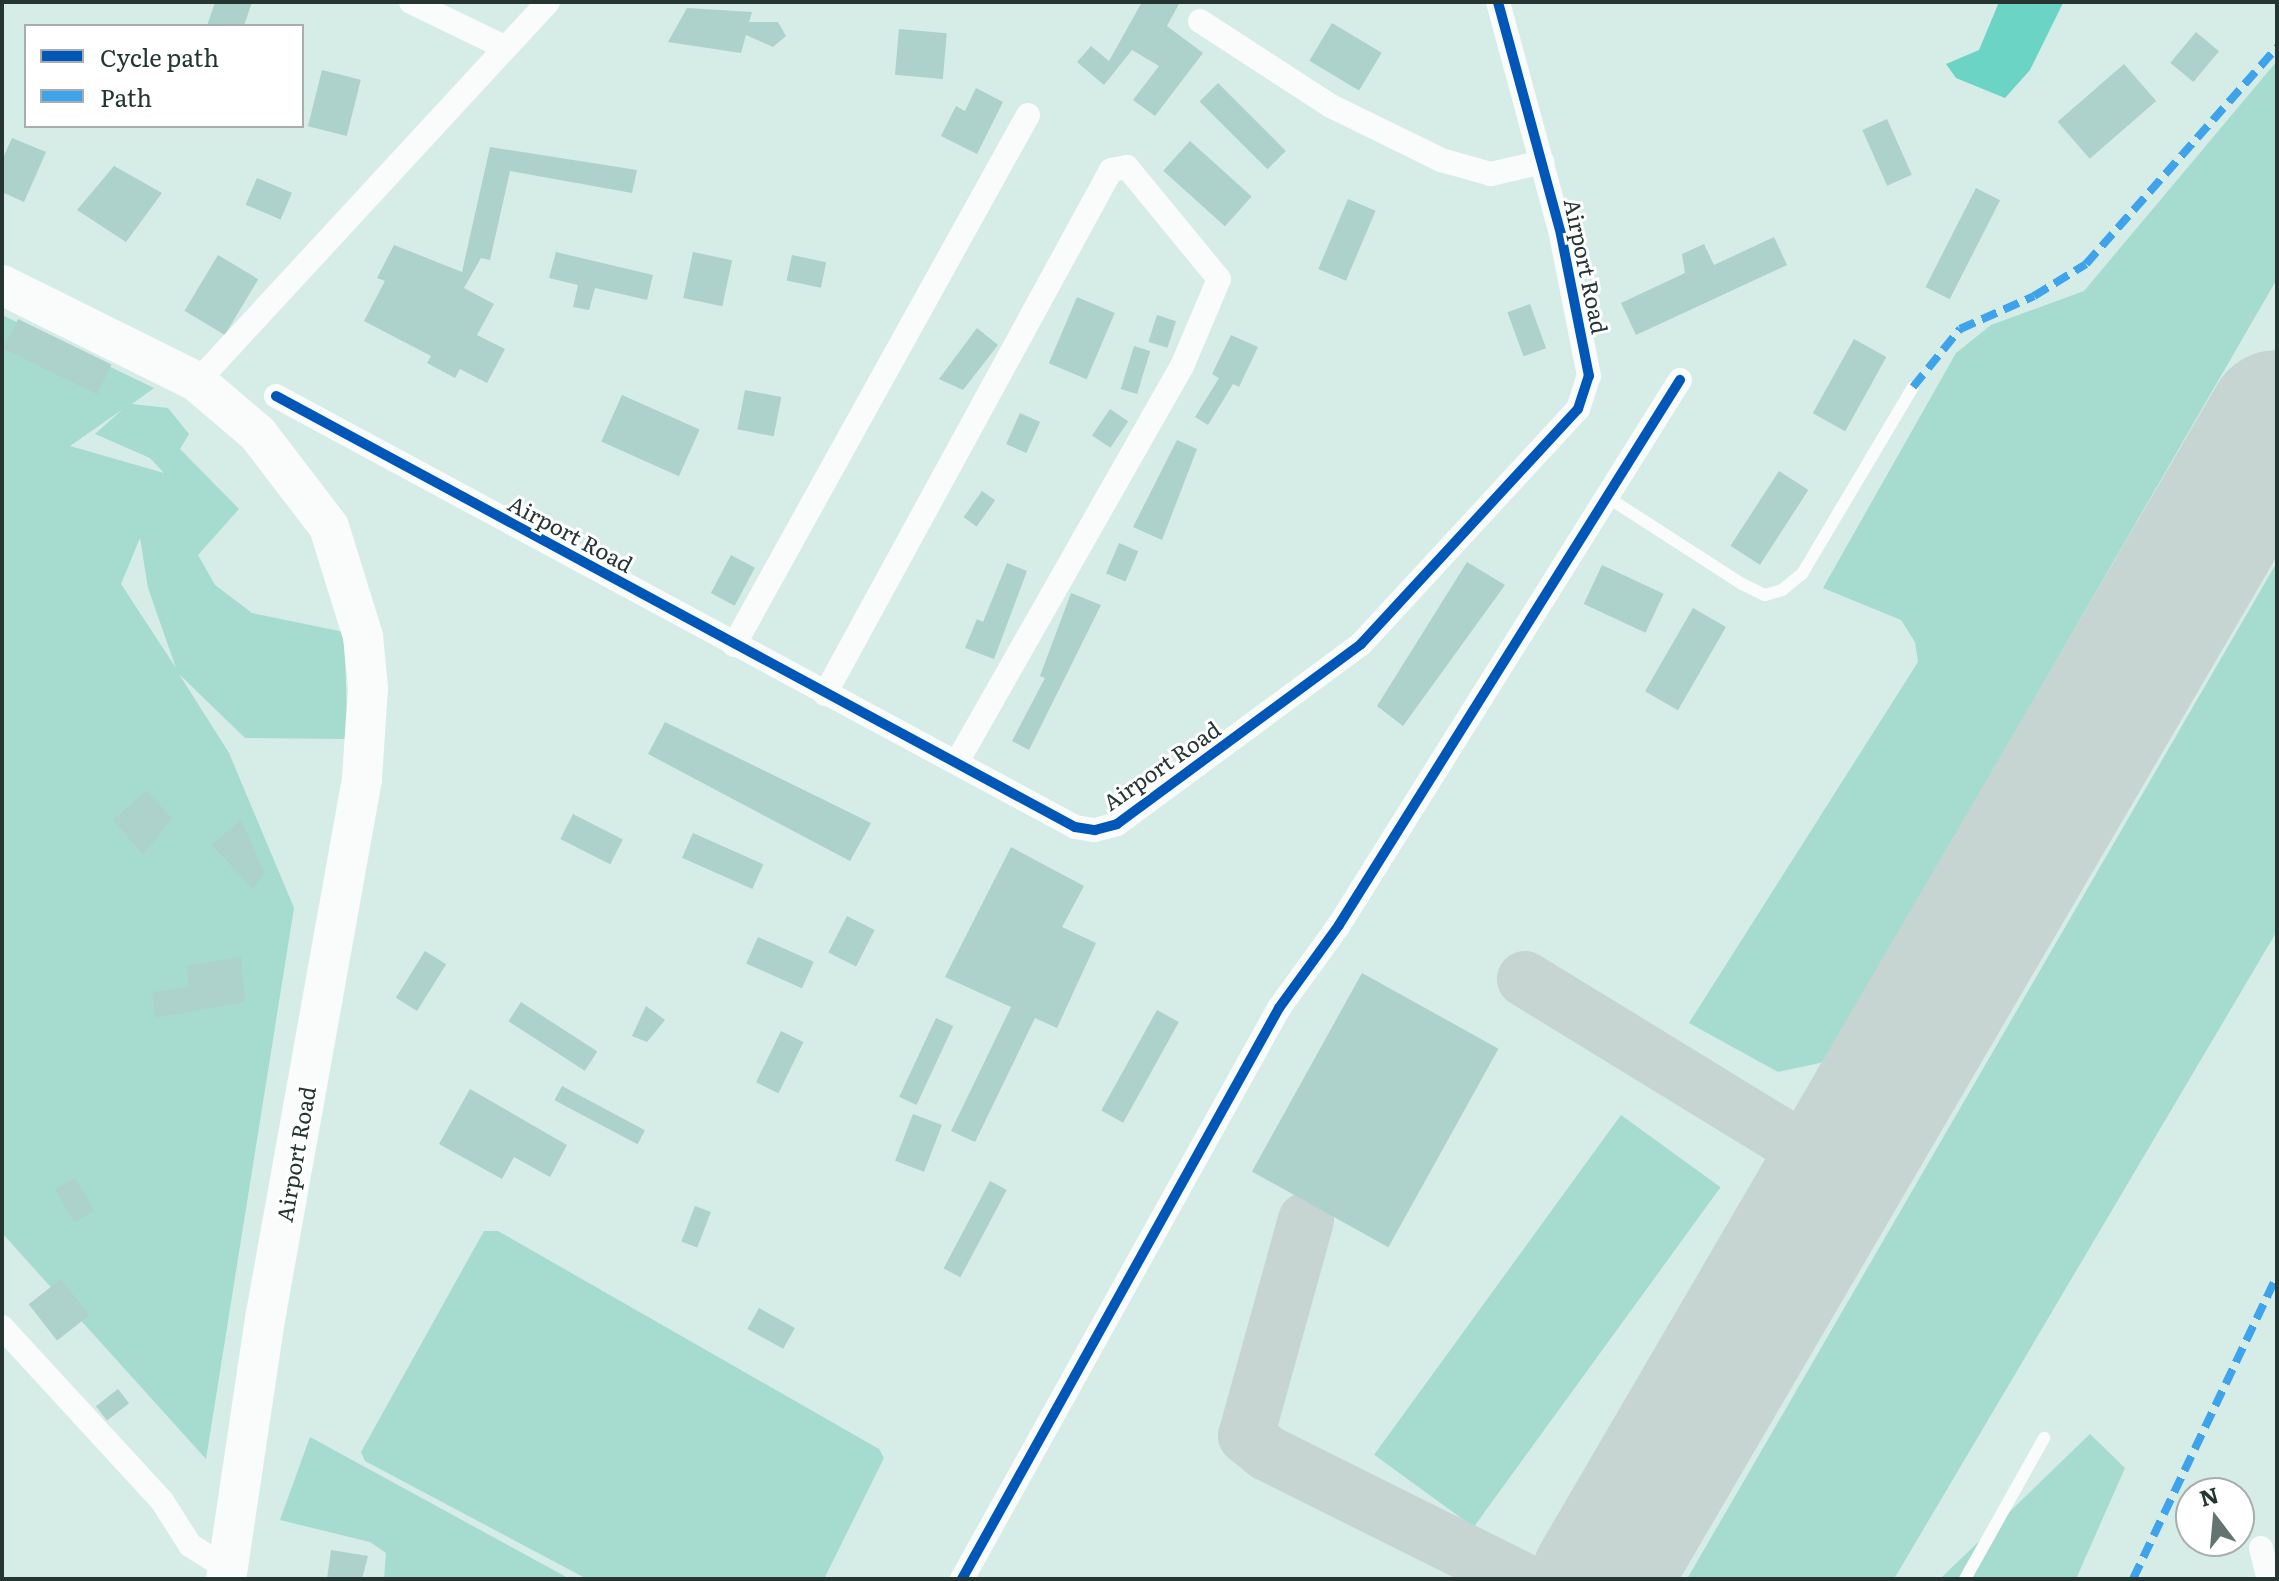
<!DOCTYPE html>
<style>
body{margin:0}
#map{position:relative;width:2279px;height:1581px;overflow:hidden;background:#d5ece7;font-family:Literata,serif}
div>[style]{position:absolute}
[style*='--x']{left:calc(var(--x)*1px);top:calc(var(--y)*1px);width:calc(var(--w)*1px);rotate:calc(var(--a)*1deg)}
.green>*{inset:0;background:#a6dbd0;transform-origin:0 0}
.water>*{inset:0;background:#6bd4c5}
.taxiway>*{height:56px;margin:-28px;padding:0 28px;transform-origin:28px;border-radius:28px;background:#c6d4d2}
.runway>*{height:138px;margin:-69px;padding:0 69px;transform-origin:69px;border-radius:69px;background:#c6d4d2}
.building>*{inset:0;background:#add2cb;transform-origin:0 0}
.service>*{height:12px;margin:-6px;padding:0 6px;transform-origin:6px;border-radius:6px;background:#f9fcfb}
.minor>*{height:24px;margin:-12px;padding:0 12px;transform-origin:12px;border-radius:12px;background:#f9fcfb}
.trunk>*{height:40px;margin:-20px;padding:0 20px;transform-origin:20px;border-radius:20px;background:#f9fcfb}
.quiet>*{height:8px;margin-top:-4px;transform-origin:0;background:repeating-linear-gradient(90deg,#3ea3eb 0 16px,transparent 0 24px)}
.cycleway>*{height:10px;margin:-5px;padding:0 5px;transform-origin:5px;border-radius:5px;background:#0057b8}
span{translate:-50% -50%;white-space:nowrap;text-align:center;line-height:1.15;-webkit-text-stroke:6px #fff;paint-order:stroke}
.street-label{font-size:22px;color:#243532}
.frame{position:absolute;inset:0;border:4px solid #243532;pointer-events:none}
.legend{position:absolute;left:24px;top:24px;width:280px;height:104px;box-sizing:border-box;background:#fff;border:2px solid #a7aead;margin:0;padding:10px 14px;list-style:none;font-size:24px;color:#243532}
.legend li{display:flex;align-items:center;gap:16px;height:40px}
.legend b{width:40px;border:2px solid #a7aead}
.north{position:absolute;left:2175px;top:1477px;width:80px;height:80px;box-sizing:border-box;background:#fff;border:2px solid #a7aead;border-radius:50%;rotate:344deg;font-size:22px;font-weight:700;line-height:32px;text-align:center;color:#243532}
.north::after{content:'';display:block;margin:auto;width:28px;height:36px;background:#627571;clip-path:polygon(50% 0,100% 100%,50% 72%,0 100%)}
</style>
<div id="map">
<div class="green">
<i style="clip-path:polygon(2277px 61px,2277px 279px,1824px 1062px,1778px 1072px,1689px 1023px,1918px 662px,1915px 642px,1901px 620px,1823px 588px,1956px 353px,1991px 325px,2084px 291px)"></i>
<i style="clip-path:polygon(evenodd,2px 315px,154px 388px,132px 404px,168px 408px,189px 434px,180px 449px,239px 509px,198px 555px,215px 585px,252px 613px,344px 632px,348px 739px,245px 738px,179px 674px,229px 753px,294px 908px,206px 1459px,2px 1233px,2px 315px,123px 409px,95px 434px,150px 458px,164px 473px,70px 446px,123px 409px,2px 315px,140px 538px,148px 588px,176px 668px,121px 584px,140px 538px)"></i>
<i style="clip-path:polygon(2277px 562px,2277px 931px,1894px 1579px,1687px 1579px)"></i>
<i style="left:1621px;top:1115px;width:123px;height:420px;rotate:36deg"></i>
<i style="clip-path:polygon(484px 1231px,498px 1231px,879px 1449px,884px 1458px,824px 1579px,587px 1579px,365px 1461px,361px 1452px)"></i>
<i style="clip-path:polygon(2090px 1434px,2125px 1468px,2076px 1579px,1940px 1579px)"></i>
<i style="clip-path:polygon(310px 1437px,570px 1579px,384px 1579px,386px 1553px,370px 1542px,280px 1520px)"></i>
</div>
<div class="water">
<i style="clip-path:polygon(1999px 2px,2063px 3px,2030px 70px,2005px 98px,1956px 78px,1946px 64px,1979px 50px)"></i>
</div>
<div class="taxiway">
<i style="--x:1525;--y:979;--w:341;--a:31.5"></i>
<i style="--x:1816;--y:1157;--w:34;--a:71"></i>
<i style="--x:1306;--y:1220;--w:224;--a:105.5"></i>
<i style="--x:1246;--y:1436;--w:27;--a:39"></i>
<i style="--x:1267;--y:1453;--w:283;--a:26.5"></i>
</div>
<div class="runway">
<i style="--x:1600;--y:1579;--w:1343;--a:-59.73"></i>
</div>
<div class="building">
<i style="clip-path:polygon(215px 2px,252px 2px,244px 26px,207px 26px)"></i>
<i style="clip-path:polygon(1142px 2px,1180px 2px,1167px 26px,1203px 53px,1155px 116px,1133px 100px,1159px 66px,1132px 50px,1104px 85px,1077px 62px,1091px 46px,1109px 61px)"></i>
<i style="clip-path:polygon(687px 8px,752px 12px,749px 22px,778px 22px,786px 36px,773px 47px,746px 35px,741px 53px,668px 42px)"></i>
<i style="left:1332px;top:23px;width:58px;height:44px;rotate:31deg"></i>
<i style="left:899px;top:29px;width:48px;height:46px;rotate:5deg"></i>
<i style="left:2196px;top:32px;width:30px;height:40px;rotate:40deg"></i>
<i style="left:2124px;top:64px;width:49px;height:88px;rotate:49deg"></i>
<i style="left:322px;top:70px;width:40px;height:58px;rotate:14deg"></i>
<i style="left:1218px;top:83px;width:96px;height:26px;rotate:45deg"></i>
<i style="clip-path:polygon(976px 88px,1003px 102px,977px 154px,941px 136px,956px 106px,965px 111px)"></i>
<i style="left:1887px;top:119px;width:61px;height:27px;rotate:66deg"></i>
<i style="clip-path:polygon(12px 138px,46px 152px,24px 202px,2px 192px,2px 160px)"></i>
<i style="left:1190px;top:141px;width:83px;height:40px;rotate:42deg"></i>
<i style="clip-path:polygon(490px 147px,637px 170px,632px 193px,510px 171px,490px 260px,481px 258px,464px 288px,494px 304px,477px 335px,505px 349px,487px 383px,460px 369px,455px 378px,427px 363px,431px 356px,364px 321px,385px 281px,377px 278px,394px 245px,462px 272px)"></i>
<i style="clip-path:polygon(114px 166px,162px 193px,126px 242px,77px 210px)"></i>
<i style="left:257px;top:178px;width:38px;height:29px;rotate:23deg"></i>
<i style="left:1976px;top:188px;width:27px;height:111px;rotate:27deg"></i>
<i style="left:1348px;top:199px;width:30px;height:76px;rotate:23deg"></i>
<i style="clip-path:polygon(1774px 237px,1787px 265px,1636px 335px,1621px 303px,1685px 273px,1682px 254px,1704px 244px,1714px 265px)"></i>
<i style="clip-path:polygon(556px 252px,653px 275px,647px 300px,595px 288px,589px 310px,573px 307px,578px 285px,549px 278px)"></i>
<i style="left:693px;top:252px;width:40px;height:47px;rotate:12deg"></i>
<i style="left:218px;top:255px;width:47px;height:65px;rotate:31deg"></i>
<i style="left:792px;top:255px;width:35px;height:26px;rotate:12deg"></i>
<i style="left:1077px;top:297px;width:41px;height:72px;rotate:23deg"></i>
<i style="left:1530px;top:304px;width:47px;height:24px;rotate:70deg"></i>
<i style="left:1157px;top:315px;width:20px;height:28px;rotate:18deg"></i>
<i style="left:18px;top:319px;width:104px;height:33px;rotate:26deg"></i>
<i style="clip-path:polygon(977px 328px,998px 345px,963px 390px,939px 379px)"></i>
<i style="clip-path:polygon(1231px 335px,1258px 347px,1239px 387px,1233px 384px,1208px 425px,1195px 417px,1219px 378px,1212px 374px)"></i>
<i style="left:1854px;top:339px;width:37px;height:85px;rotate:29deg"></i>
<i style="left:1134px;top:346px;width:17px;height:45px;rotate:17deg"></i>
<i style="left:745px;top:390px;width:37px;height:40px;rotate:11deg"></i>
<i style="left:622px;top:395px;width:85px;height:51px;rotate:24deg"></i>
<i style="left:1110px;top:409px;width:22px;height:32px;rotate:34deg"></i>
<i style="left:1020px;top:413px;width:22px;height:34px;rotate:24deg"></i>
<i style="clip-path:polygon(1177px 440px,1197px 449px,1162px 540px,1133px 527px)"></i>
<i style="left:1779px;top:471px;width:35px;height:89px;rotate:33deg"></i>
<i style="left:982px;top:491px;width:16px;height:32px;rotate:35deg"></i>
<i style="left:1119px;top:543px;width:21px;height:33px;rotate:23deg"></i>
<i style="left:731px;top:555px;width:27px;height:43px;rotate:28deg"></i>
<i style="clip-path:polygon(1467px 562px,1505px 585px,1403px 726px,1377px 706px)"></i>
<i style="clip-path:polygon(1007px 563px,1027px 571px,994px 659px,965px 648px,977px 619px,983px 622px)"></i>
<i style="left:1602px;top:565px;width:68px;height:43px;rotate:25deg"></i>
<i style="clip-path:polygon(1071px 593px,1101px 605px,1029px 750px,1012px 741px,1045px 678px,1040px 676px)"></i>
<i style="left:1693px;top:608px;width:38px;height:96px;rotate:30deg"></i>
<i style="clip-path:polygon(665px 722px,871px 823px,850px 861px,648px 754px)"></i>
<i style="clip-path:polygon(146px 791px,172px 818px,143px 855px,113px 820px)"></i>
<i style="left:573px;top:814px;width:56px;height:28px;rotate:27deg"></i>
<i style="clip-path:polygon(241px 819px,264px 873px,253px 889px,212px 845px)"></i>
<i style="left:693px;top:833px;width:77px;height:27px;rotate:24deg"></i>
<i style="clip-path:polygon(1011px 847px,1084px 886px,1062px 927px,1096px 943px,1057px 1028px,1035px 1018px,975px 1142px,951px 1131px,1011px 1007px,945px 977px)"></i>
<i style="left:847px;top:916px;width:31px;height:41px;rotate:27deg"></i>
<i style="left:758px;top:937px;width:61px;height:29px;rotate:24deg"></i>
<i style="left:425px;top:951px;width:25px;height:55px;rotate:32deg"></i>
<i style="clip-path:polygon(241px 957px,245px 1002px,155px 1018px,152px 992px,189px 987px,186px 966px)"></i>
<i style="left:1362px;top:973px;width:156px;height:227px;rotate:29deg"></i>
<i style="left:521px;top:1002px;width:91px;height:23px;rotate:33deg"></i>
<i style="clip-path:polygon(646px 1006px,665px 1020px,647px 1042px,632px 1036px)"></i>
<i style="left:1157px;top:1010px;width:25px;height:115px;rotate:29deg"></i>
<i style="left:936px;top:1018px;width:19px;height:87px;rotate:25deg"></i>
<i style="left:781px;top:1031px;width:25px;height:57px;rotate:26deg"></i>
<i style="left:562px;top:1086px;width:94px;height:16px;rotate:28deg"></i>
<i style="clip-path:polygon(470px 1089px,567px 1145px,550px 1177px,514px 1157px,502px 1179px,439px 1144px)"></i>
<i style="left:913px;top:1114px;width:31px;height:50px;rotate:21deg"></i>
<i style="left:75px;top:1178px;width:38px;height:23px;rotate:60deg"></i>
<i style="left:990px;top:1181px;width:19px;height:99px;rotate:28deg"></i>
<i style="left:695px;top:1206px;width:17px;height:38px;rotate:21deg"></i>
<i style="left:61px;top:1279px;width:46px;height:41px;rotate:52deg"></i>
<i style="left:759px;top:1308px;width:41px;height:24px;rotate:29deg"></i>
<i style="left:118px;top:1389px;width:18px;height:28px;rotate:52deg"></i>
<i style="clip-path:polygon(331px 1550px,368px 1556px,362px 1579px,327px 1579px)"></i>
</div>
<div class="service">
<i style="--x:1607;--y:497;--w:161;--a:32.8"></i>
<i style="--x:1742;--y:584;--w:25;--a:26"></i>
<i style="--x:1765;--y:595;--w:18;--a:-16"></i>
<i style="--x:1782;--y:590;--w:26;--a:-39"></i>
<i style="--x:1802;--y:574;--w:217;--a:-59.3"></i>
<i style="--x:1965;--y:1579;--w:162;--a:-60.7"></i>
</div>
<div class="minor">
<i style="--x:411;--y:2;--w:103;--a:25.8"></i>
<i style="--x:1200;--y:21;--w:156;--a:33"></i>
<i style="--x:1331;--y:106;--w:123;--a:26.1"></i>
<i style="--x:1441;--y:160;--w:52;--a:15.6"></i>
<i style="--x:1491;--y:174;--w:53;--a:-13"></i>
<i style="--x:197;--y:382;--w:517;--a:-47.27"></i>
<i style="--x:276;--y:396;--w:908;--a:28.34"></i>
<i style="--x:1075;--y:827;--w:20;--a:9"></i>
<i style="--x:1095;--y:830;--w:23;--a:-15"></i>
<i style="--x:1117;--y:824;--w:303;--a:-36.4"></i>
<i style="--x:1361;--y:644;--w:320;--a:-47.3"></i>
<i style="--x:1578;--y:409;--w:35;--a:-72"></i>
<i style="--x:1589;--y:376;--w:145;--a:-101.2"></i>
<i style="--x:1561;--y:234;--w:240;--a:-105.2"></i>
<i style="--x:734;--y:645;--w:606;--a:-60.98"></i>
<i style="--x:825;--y:694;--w:597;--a:-61.37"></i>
<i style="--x:1111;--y:170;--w:16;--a:-11"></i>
<i style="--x:1127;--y:167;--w:145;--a:50.6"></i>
<i style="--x:1219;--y:279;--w:95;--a:113"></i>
<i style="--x:1182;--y:366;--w:455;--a:119.6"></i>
<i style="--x:2;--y:1327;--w:236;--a:47.4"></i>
<i style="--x:162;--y:1501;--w:52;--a:57.5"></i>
<i style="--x:190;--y:1545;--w:45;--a:32.3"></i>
<i style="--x:2261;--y:1548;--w:32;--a:76"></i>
<i style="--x:962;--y:1579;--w:653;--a:-60.96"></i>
<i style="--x:1279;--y:1008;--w:102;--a:-54.1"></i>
<i style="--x:1339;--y:925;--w:643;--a:-57.97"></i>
</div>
<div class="trunk">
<i style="--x:2;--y:285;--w:218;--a:26.4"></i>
<i style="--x:197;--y:382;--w:80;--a:40.4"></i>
<i style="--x:258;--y:434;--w:117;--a:52.6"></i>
<i style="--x:329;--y:527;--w:114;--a:72.7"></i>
<i style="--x:363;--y:636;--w:52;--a:84.5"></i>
<i style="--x:368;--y:688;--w:91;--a:93.8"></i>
<i style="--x:362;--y:779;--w:549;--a:100.18"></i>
<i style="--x:265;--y:1319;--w:263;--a:98.5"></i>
</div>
<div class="quiet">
<i style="--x:1913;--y:387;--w:75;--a:-51"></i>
<i style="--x:1960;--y:329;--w:81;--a:-24"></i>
<i style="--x:2034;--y:296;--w:61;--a:-31.6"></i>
<i style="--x:2086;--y:264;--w:289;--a:-48.6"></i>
<i style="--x:2133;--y:1579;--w:335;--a:-64.6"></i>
</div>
<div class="cycleway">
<i style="--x:276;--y:396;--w:908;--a:28.34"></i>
<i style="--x:1075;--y:827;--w:20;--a:9"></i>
<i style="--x:1095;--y:830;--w:23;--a:-15"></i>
<i style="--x:1117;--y:824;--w:303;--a:-36.4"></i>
<i style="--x:1361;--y:644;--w:320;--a:-47.3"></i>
<i style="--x:1578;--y:409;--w:35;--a:-72"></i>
<i style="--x:1589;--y:376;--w:145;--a:-101.2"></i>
<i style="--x:1561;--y:234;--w:240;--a:-105.2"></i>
<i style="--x:962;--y:1579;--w:653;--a:-60.96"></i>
<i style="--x:1279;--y:1008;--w:102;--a:-54.1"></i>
<i style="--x:1339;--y:925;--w:643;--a:-57.97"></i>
</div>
<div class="street-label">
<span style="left:1587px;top:266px;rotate:78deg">Airport Road</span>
<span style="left:571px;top:533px;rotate:28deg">Airport Road</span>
<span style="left:1161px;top:765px;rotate:-35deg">Airport Road</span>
<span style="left:295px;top:1154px;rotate:-80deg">Airport Road</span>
</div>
<div class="frame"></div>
<ul class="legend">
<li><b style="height:10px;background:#0057b8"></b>Cycle path</li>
<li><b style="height:10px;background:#3ea3eb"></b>Path</li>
</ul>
<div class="north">N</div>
</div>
